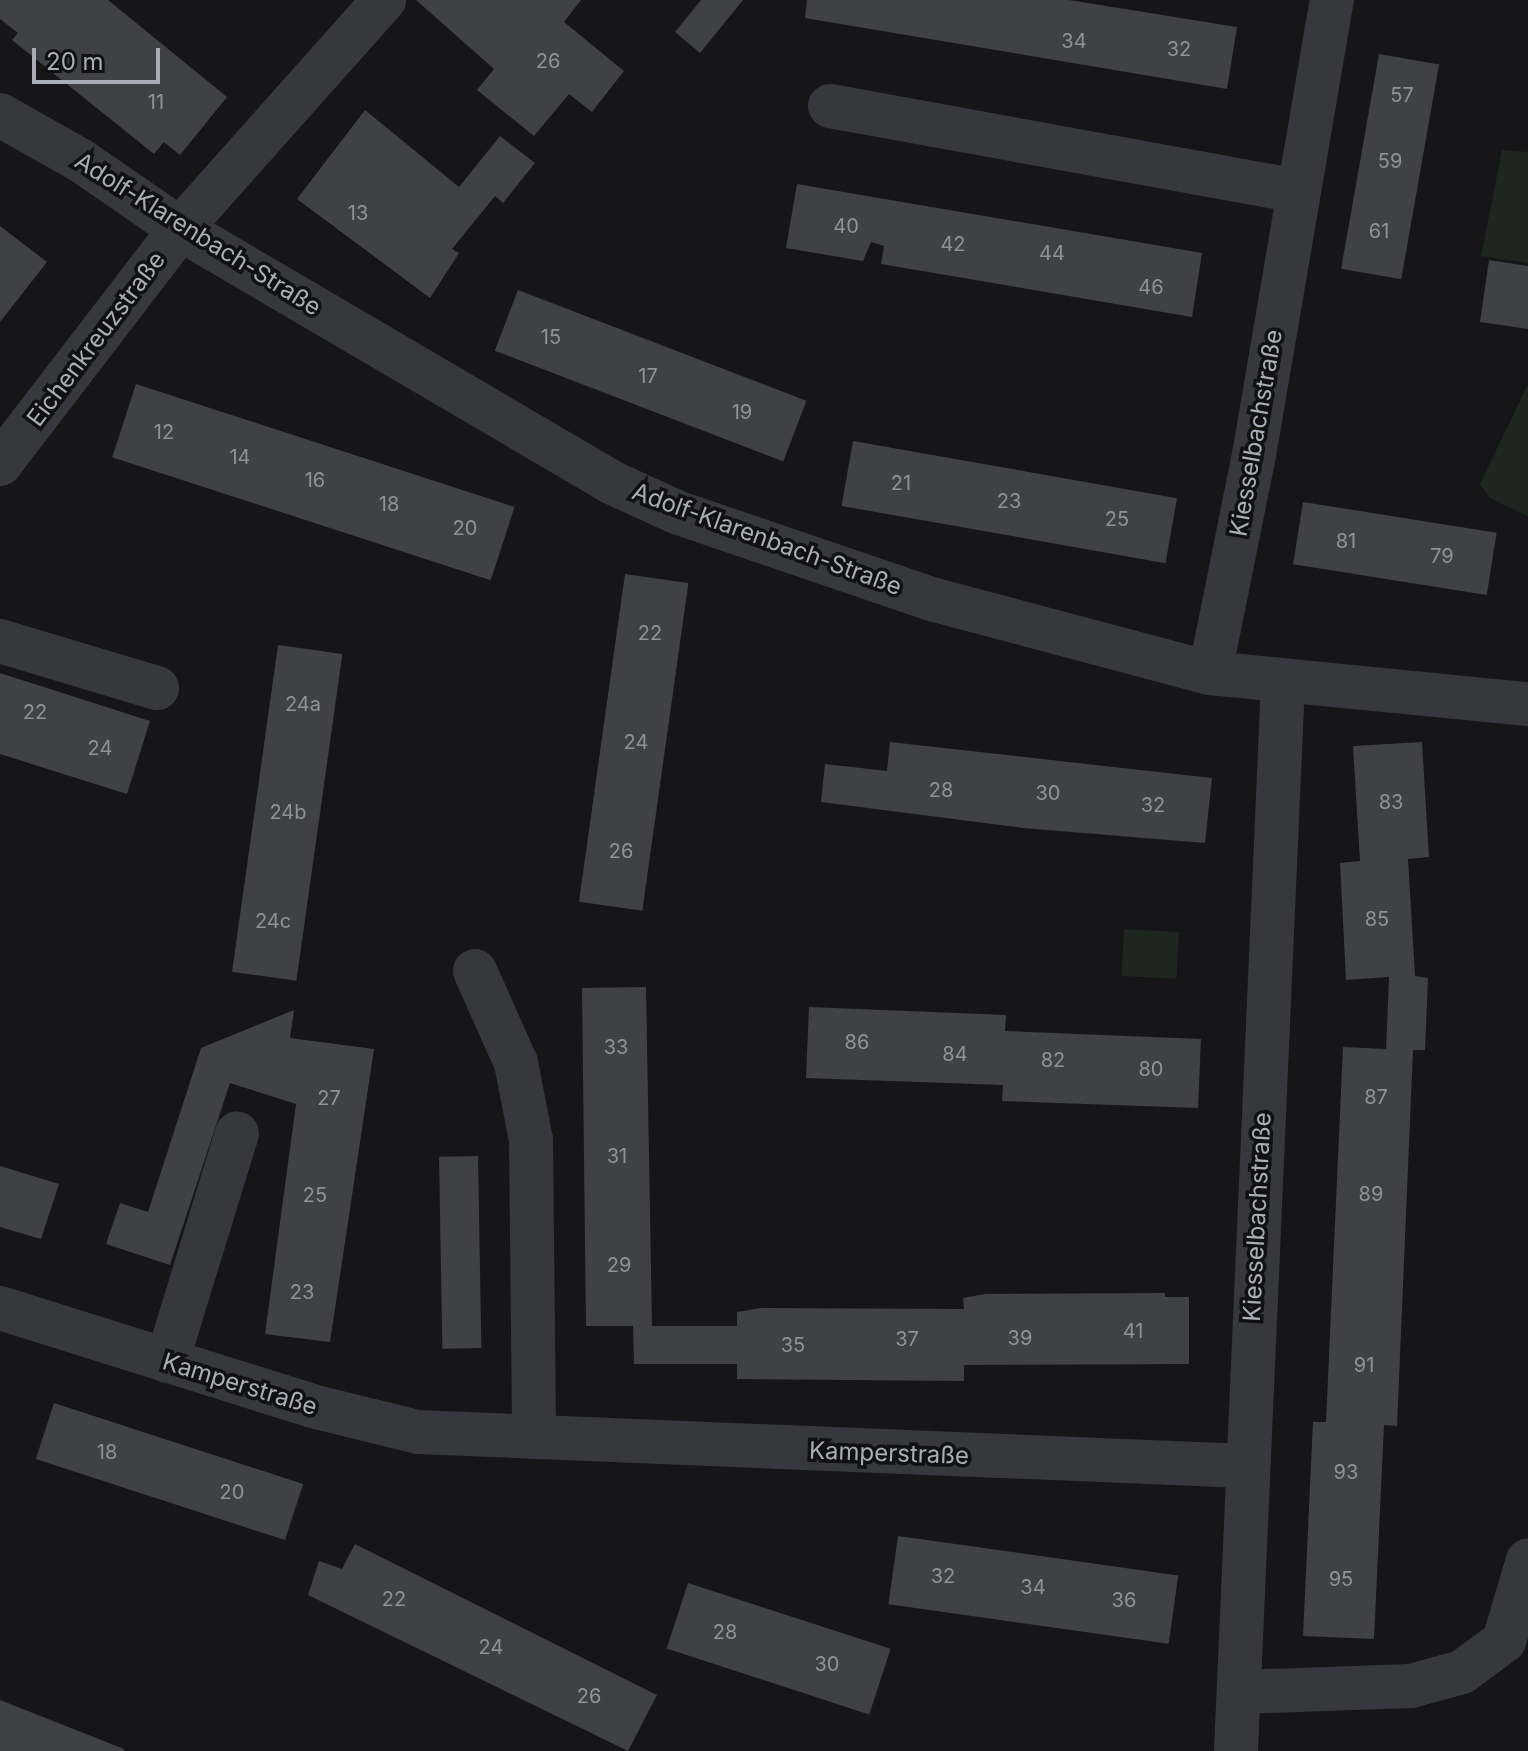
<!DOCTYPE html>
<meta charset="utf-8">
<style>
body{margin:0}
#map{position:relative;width:1528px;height:1751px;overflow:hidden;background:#161618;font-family:Inter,sans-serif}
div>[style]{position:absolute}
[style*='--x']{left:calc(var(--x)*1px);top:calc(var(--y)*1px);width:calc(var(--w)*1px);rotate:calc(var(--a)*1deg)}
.green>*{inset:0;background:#1e261f;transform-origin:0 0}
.building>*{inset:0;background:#404145;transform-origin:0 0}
.minor>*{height:44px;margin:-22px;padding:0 22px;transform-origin:22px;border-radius:22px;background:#37383d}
span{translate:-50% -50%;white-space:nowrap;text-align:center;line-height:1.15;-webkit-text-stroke:7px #111113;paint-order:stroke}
.number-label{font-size:20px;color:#8e929b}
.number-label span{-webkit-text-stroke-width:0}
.street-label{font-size:24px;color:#a8adb8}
.scale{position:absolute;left:32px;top:48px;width:128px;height:36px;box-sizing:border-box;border:4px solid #a8adb8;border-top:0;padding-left:10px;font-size:24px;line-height:28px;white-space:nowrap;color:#a8adb8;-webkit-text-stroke:6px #111113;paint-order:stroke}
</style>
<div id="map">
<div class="green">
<i style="clip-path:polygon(1502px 150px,1528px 152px,1528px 263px,1481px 256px)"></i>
<i style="clip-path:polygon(1528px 384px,1528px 516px,1490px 498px,1480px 484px)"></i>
<i style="left:1124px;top:929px;width:55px;height:47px;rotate:3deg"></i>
</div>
<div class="building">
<i style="clip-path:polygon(0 0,108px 0,227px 97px,180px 155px,164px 142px,154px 154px,12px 40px,18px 33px,0 19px)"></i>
<i style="clip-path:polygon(416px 0,581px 0,564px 22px,624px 71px,592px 112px,569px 94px,534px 136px,477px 90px,494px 69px)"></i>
<i style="clip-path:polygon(701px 0,743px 0,700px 53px,675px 32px)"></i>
<i style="clip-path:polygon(807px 0,1069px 0,1237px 27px,1227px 89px,805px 18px)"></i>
<i style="left:1379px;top:54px;width:61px;height:218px;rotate:10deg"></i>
<i style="clip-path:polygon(365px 110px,459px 187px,500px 136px,535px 163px,503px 203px,495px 196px,452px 249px,459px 253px,430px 298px,297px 199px)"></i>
<i style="clip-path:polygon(797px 184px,1202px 253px,1192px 317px,881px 264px,884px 246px,871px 242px,863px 261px,786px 248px)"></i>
<i style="clip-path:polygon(0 226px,47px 262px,0 322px)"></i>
<i style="clip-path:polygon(1489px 260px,1528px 266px,1528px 329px,1480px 322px)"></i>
<i style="left:518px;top:290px;width:309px;height:65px;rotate:21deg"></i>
<i style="left:136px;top:384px;width:398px;height:77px;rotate:18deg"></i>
<i style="left:853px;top:441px;width:329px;height:66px;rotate:10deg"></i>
<i style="left:1303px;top:502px;width:196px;height:63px;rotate:9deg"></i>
<i style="left:625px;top:574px;width:64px;height:331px;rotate:8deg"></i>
<i style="left:278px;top:645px;width:65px;height:330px;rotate:8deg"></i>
<i style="clip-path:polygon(0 673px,150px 721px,127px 794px,0 754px)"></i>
<i style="clip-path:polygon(890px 742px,1212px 778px,1205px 843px,1023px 828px,821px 802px,825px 764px,887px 771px)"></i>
<i style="clip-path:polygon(1422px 742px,1429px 857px,1408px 859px,1415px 976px,1428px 978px,1425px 1050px,1413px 1050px,1397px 1426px,1384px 1425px,1374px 1639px,1303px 1636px,1313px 1422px,1326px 1422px,1343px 1047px,1386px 1049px,1389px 977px,1346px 980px,1340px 863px,1360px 861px,1353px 746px)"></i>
<i style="clip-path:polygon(646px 987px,652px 1326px,737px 1326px,737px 1312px,761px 1308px,964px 1309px,963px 1298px,985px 1294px,1165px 1293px,1165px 1297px,1189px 1297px,1189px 1364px,964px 1365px,964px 1381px,737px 1379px,737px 1364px,634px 1364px,633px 1326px,586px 1326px,582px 988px)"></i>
<i style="clip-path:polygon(809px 1007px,1006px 1015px,1005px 1031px,1201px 1039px,1198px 1108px,1002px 1101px,1003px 1085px,806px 1078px)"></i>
<i style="clip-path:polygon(294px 1010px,290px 1038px,374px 1049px,330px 1342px,265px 1334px,296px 1104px,230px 1083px,170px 1265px,106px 1244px,120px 1203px,148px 1212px,201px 1048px)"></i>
<i style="left:478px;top:1156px;width:192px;height:39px;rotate:89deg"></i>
<i style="clip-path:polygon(0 1166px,59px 1184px,41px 1239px,0 1227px)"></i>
<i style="left:54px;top:1403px;width:262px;height:59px;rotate:18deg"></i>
<i style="left:898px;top:1536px;width:283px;height:69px;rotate:8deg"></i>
<i style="clip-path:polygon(355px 1544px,657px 1695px,628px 1751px,308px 1595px,319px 1561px,342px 1569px)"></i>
<i style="left:688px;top:1583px;width:213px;height:69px;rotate:18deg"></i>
<i style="clip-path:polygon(0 1700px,124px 1749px,124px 1751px,0 1751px)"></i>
</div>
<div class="minor">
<i style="--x:830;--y:106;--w:475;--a:10.3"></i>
<i style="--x:0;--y:115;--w:92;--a:29.4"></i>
<i style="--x:80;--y:160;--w:121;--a:34.6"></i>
<i style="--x:180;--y:229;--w:502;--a:30.4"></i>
<i style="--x:613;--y:483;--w:69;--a:24.7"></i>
<i style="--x:676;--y:512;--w:274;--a:18.8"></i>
<i style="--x:935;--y:600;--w:285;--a:14.9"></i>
<i style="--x:1210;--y:673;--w:320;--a:5.6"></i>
<i style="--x:0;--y:464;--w:296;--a:-52.5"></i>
<i style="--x:180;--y:229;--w:307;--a:-48.3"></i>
<i style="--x:0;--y:641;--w:164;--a:16.7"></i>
<i style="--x:1210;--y:673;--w:222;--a:-78.6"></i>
<i style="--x:1254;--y:455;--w:462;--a:-80.3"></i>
<i style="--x:475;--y:971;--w:101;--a:66"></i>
<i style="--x:516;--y:1063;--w:78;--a:79"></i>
<i style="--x:531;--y:1140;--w:297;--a:89.4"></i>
<i style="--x:0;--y:1308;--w:327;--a:17.4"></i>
<i style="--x:312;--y:1406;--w:109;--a:13.8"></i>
<i style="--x:418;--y:1432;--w:828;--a:2.35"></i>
<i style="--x:167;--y:1361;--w:238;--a:-72.9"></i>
<i style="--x:1239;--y:1692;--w:172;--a:-2"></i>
<i style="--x:1411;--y:1686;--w:53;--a:-15.4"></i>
<i style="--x:1462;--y:1672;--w:52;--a:-36.4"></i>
<i style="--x:1504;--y:1641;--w:84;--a:-73.5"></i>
<i style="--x:1236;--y:1751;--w:1069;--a:-87.48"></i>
</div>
<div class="number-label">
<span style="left:1074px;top:41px">34</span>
<span style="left:1179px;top:49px">32</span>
<span style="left:548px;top:61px">26</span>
<span style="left:1402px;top:95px">57</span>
<span style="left:156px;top:102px">11</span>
<span style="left:1390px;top:161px">59</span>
<span style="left:358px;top:213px">13</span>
<span style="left:846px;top:226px">40</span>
<span style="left:1379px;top:231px">61</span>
<span style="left:953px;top:244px">42</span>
<span style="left:1052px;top:253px">44</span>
<span style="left:1151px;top:287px">46</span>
<span style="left:551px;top:337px">15</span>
<span style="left:648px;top:376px">17</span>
<span style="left:742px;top:412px">19</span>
<span style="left:164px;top:432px">12</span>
<span style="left:240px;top:457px">14</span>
<span style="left:315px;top:480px">16</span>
<span style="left:901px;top:483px">21</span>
<span style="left:1009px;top:501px">23</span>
<span style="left:389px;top:504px">18</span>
<span style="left:1117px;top:519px">25</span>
<span style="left:465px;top:528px">20</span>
<span style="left:1346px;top:541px">81</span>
<span style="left:1442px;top:556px">79</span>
<span style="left:650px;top:633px">22</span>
<span style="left:303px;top:704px">24a</span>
<span style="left:35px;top:712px">22</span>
<span style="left:636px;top:742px">24</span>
<span style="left:100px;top:748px">24</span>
<span style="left:941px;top:790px">28</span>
<span style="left:1048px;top:793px">30</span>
<span style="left:1391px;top:802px">83</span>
<span style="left:1153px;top:805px">32</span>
<span style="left:288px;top:812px">24b</span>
<span style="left:621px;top:851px">26</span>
<span style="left:1377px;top:919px">85</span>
<span style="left:273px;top:921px">24c</span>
<span style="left:857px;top:1042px">86</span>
<span style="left:616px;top:1047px">33</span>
<span style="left:955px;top:1054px">84</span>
<span style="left:1053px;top:1060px">82</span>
<span style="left:1151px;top:1069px">80</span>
<span style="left:1376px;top:1097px">87</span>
<span style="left:329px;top:1098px">27</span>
<span style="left:617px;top:1156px">31</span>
<span style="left:1371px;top:1194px">89</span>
<span style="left:315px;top:1195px">25</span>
<span style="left:619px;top:1265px">29</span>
<span style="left:302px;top:1292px">23</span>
<span style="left:1133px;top:1331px">41</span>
<span style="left:1020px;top:1338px">39</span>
<span style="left:907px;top:1339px">37</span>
<span style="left:793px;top:1345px">35</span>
<span style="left:1364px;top:1365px">91</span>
<span style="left:107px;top:1452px">18</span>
<span style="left:1346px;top:1472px">93</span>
<span style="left:232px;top:1492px">20</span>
<span style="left:943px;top:1576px">32</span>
<span style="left:1341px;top:1579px">95</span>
<span style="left:1033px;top:1587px">34</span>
<span style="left:394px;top:1599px">22</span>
<span style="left:1124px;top:1600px">36</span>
<span style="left:725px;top:1632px">28</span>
<span style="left:491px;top:1647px">24</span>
<span style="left:827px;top:1664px">30</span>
<span style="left:589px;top:1696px">26</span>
</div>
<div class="street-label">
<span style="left:198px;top:234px;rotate:32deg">Adolf-Klarenbach-Straße</span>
<span style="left:96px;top:339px;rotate:-53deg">Eichenkreuzstraße</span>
<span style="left:1256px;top:433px;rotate:-80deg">Kiesselbachstraße</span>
<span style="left:767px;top:539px;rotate:20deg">Adolf-Klarenbach-Straße</span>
<span style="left:1257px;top:1217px;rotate:-87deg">Kiesselbachstraße</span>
<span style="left:240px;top:1384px;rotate:17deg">Kamperstraße</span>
<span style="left:889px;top:1453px;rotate:2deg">Kamperstraße</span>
</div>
<div class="scale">20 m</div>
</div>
